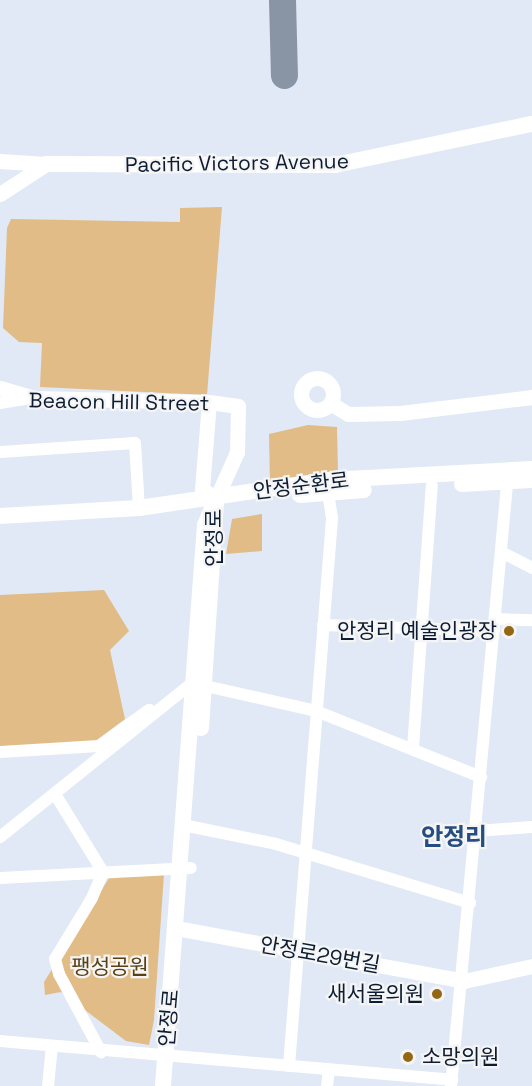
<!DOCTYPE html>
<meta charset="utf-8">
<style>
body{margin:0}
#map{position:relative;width:532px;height:1086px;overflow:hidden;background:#e0e9f5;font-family:"Space Grotesk","Noto Sans KR",sans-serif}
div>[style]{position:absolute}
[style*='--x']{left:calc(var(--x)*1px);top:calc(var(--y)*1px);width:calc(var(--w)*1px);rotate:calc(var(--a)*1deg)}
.green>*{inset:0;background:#e1bc86}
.taxiway>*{height:27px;margin:-13.5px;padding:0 13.5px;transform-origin:13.5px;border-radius:13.5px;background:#8995a5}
.minor>*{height:12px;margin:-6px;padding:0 6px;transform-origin:6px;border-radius:6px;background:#fff}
.tertiary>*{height:15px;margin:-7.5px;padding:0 7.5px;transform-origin:7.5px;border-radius:7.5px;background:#fff}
.tertiary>.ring{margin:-7.5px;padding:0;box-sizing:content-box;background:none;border:15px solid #fff;border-radius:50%}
.secondary>*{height:16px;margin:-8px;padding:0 8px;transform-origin:8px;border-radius:8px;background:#fff}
.dots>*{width:16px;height:16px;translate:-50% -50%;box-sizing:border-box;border:3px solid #f5f5f5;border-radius:50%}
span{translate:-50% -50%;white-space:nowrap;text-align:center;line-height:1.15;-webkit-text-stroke:4.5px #f5f5f5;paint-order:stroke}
.street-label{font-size:21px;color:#0c1d33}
.poi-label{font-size:21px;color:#0c1d33}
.right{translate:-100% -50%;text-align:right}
.left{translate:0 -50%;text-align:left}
.park-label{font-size:21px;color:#583f14}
.quarter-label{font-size:24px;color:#264d81;font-weight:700}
</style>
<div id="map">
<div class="green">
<i style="clip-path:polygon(222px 207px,207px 395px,40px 387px,42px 343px,19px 342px,3px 328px,7px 228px,11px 219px,180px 222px,180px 208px)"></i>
<i style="clip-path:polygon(308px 425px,337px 427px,338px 473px,270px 485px,269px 434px)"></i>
<i style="clip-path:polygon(262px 514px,262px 551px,226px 554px,232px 519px)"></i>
<i style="clip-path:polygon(104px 590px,129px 631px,110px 650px,125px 719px,94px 742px,0 749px,0 595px)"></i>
<i style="clip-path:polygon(164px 874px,154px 1020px,149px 1045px,126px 1041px,61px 992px,45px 995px,44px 982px,111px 875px)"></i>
</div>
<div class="taxiway">
<i style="--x:282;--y:0;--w:75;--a:88.5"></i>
</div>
<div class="minor">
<i style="--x:0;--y:403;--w:31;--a:-9"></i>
<i style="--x:0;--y:452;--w:135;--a:-3.8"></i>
<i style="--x:135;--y:443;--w:65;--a:86.5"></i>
<i style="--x:501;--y:552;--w:35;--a:27"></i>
<i style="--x:495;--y:619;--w:37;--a:2"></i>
<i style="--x:323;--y:625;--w:171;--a:2"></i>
<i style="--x:413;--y:748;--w:263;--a:-85.9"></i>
<i style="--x:0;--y:752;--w:99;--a:-3.5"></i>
<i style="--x:99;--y:746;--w:62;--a:-35.8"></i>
<i style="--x:55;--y:794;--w:92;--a:58.4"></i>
<i style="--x:103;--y:872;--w:28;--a:113"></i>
<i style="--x:92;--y:898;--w:71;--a:121.2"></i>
<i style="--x:55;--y:959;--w:16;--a:75"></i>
<i style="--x:59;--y:974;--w:89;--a:61.7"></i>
<i style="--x:183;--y:825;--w:95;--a:11.5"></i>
<i style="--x:276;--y:844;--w:203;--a:16.9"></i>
<i style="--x:476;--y:831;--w:56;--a:-4.1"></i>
<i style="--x:0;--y:837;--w:246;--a:-38.7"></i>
<i style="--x:192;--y:683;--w:127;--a:12.7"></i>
<i style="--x:316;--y:711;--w:178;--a:21.8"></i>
<i style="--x:0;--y:878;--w:191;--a:-3"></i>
<i style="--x:0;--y:1041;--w:454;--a:4.9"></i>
<i style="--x:289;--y:1066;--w:550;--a:-85.51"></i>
<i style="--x:332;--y:518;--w:26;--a:-99"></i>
<i style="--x:48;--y:1086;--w:40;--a:-84.3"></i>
<i style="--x:327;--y:1086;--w:17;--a:-83"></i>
<i style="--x:451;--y:1086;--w:615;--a:-84.68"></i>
</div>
<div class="tertiary">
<i style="--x:0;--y:161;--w:46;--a:3.7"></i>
<i style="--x:0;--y:194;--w:55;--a:-33.1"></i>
<i class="ring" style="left:301px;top:378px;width:17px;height:17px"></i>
<i style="--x:0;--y:388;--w:37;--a:16"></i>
<i style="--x:33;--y:398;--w:176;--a:1.3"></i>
<i style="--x:209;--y:402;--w:29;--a:8"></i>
<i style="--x:238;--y:406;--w:46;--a:91.2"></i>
<i style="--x:237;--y:452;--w:51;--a:114.1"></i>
<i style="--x:216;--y:499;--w:17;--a:-144"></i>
<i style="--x:202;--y:489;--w:87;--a:-85.4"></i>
<i style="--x:330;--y:403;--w:21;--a:31"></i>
<i style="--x:348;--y:414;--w:52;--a:-1.1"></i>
<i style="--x:400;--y:413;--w:133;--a:-6.9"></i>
<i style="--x:176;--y:928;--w:293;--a:10.4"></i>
<i style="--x:464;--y:981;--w:70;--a:-12.4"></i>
</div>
<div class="secondary">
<i style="--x:46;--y:164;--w:289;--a:0.2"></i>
<i style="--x:335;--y:165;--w:201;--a:-11.8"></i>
<i style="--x:462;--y:484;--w:70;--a:-3.3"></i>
<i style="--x:300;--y:495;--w:64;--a:-4.5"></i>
<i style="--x:0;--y:516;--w:139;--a:-3.3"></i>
<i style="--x:139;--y:508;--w:192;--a:-8.4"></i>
<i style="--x:329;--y:480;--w:203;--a:-3.1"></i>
<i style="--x:201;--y:728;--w:224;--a:-86.2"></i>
<i style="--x:163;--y:1086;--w:563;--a:-85.72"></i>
<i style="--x:205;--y:525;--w:28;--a:-67"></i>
</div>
<div class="dots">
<i style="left:509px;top:631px;background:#936713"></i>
<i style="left:437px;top:994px;background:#936713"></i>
<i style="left:408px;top:1057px;background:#936713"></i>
</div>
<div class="street-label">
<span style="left:237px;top:163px;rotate:-1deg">Pacific Victors Avenue</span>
<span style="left:119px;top:402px;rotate:1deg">Beacon Hill Street</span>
<span style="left:301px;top:486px;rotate:-7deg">안정순환로</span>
<span style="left:214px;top:538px;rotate:-90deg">안정로</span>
<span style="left:320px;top:955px;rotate:10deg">안정로29번길</span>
<span style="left:169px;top:1018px;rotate:-85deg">안정로</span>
</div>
<div class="poi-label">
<span class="right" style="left:497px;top:631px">안정리 예술인광장</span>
<span class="right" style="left:424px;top:994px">새서울의원</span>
<span class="left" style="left:422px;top:1057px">소망의원</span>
</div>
<div class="park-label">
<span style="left:110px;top:967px">팽성공원</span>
</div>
<div class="quarter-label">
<span style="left:454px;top:837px">안정리</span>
</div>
</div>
